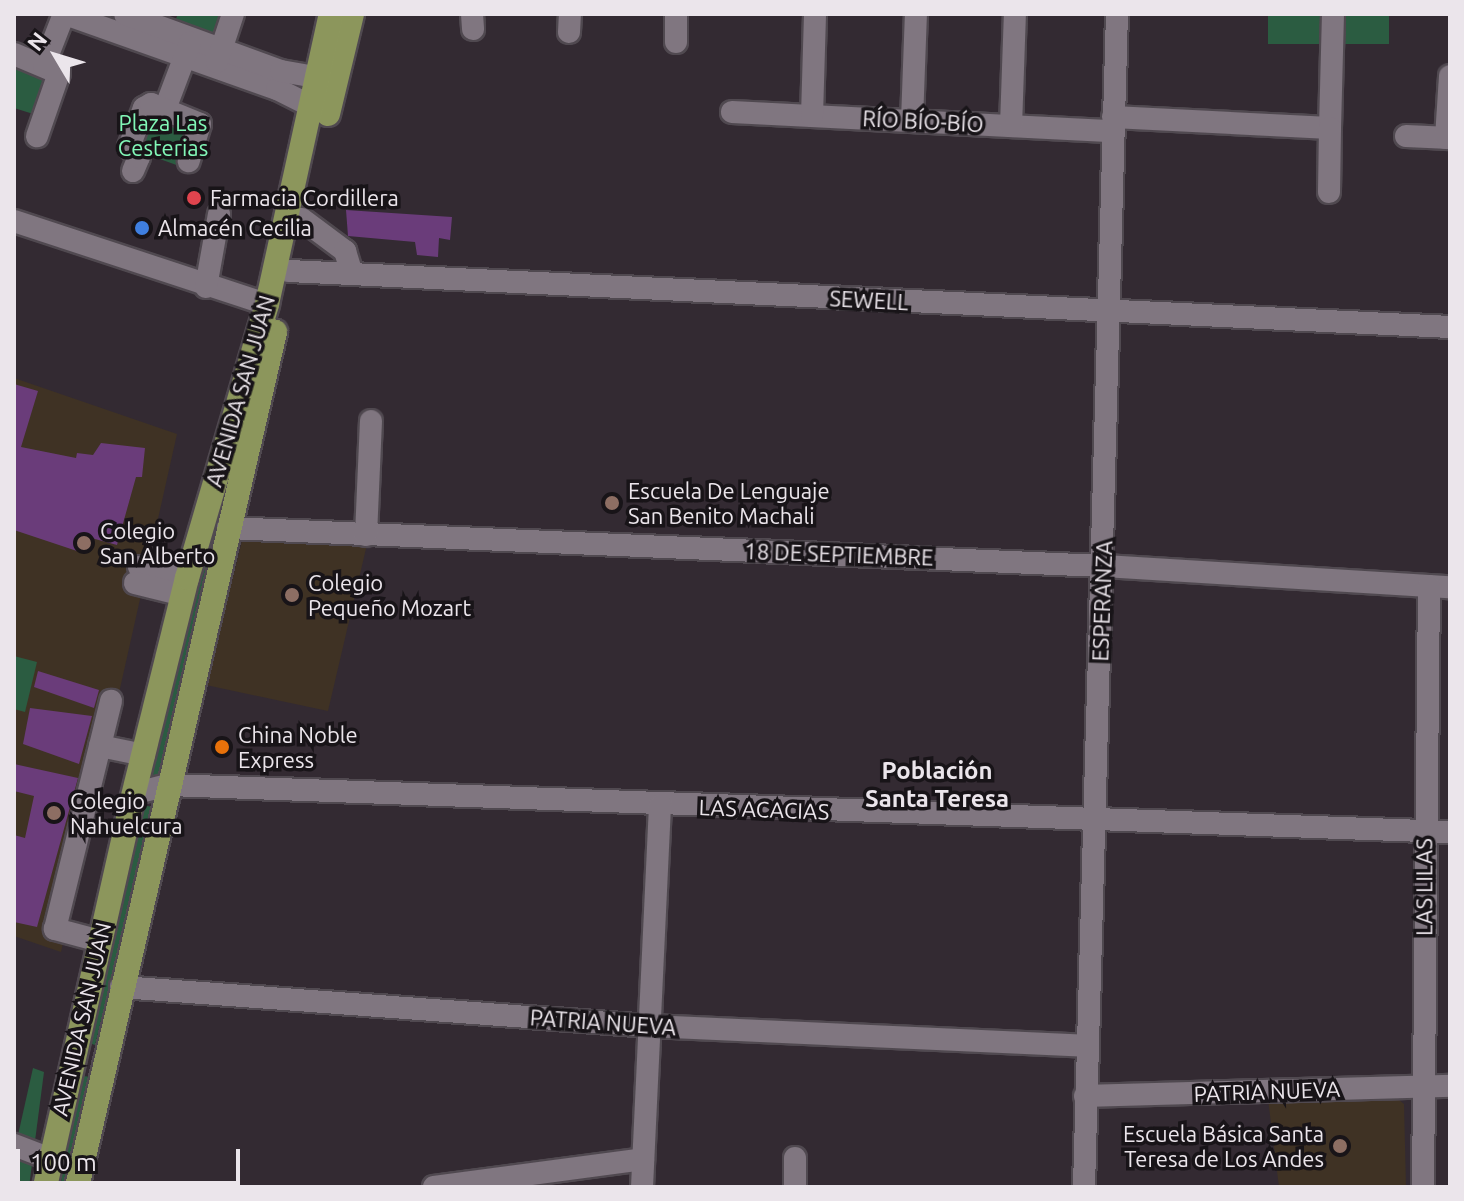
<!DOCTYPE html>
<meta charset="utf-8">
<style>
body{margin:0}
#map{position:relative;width:1464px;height:1201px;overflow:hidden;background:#332a32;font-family:Ubuntu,sans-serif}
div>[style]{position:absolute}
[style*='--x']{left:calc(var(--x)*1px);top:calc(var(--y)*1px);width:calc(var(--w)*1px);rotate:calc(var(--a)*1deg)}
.education>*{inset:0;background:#3f3224}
.green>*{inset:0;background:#2b5c41;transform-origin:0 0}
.building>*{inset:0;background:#6a3c7a}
.roads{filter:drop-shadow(2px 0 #504950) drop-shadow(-2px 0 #504950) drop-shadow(0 2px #504950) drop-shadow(0 -2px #504950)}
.minor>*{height:22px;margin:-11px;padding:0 11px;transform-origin:11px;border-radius:11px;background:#807680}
.major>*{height:24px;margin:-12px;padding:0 12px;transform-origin:12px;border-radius:12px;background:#8c965c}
.dots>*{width:22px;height:22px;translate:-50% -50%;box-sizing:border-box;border:4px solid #181418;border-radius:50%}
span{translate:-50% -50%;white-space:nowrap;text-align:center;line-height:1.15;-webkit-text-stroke:7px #181418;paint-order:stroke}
.street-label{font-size:22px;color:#ebe5eb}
.park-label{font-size:22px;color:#82f7b7}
.poi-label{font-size:22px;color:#ebe5eb}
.left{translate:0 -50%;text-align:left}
.right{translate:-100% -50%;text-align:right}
.neighbourhood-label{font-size:24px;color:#ebe5eb;font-weight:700}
.frame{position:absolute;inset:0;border:16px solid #ebe5eb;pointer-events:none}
.north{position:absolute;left:16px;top:16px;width:80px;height:80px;-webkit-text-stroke:6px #181418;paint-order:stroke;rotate:308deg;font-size:22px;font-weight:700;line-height:32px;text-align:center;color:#ebe5eb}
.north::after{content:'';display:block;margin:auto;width:28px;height:36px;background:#ebe5eb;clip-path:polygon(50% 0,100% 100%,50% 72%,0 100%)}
.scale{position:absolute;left:16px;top:1149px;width:224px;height:36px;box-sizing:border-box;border:4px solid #ebe5eb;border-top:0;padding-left:10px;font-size:24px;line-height:28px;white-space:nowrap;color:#ebe5eb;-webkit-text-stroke:6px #181418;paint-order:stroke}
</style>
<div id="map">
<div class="education">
<i style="clip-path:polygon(14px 378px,177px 434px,61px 952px,14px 936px)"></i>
<i style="clip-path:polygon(259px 535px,368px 540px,328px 711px,206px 685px,242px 541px)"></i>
<i style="clip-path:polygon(1394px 1096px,1404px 1104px,1406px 1187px,1279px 1187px,1268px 1099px)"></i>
</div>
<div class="green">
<i style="clip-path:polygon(178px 14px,231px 14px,221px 43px,173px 26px)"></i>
<i style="left:1268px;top:14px;width:121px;height:30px"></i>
<i style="clip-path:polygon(14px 56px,53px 69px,43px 117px,14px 108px)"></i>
<i style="clip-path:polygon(147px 111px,193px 121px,182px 167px,132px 149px)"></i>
<i style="clip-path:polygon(225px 486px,160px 778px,148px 775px,214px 489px)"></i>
<i style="clip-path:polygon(14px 656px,37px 662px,25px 712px,14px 709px)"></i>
<i style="clip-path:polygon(140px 805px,154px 807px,95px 1045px,89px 1043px)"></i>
<i style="clip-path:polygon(33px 1068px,44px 1072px,29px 1187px,14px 1187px,14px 1153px)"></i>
<i style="left:76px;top:1075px;width:15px;height:115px;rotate:8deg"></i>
</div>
<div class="building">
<i style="clip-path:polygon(346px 210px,452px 217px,450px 240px,439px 238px,438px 257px,417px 255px,415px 242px,348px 236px)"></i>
<i style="clip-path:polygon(14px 384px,38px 391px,21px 447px,76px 458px,77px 453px,93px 455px,101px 443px,145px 448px,142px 477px,136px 477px,117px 545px,84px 536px,80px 552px,14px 530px)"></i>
<i style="clip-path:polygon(38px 671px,99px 690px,94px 708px,34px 687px)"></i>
<i style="clip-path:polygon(30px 708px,92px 716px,79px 764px,23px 744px)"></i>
<i style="clip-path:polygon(14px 764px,78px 778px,37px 927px,14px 922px,14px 835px,25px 838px,34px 796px,14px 791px)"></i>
</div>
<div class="roads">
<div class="minor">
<i style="--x:65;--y:14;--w:225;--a:19.5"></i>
<i style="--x:277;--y:89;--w:40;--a:26.6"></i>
<i style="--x:125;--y:14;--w:166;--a:20.1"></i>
<i style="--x:281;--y:71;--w:39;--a:10"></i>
<i style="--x:472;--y:14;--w:15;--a:86"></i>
<i style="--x:569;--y:32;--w:18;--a:-87"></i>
<i style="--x:676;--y:42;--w:28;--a:-90"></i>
<i style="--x:14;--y:54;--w:49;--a:22.9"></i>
<i style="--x:59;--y:73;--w:67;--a:109.2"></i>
<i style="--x:217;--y:62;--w:51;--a:-71.6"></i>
<i style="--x:44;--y:65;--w:55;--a:-68.6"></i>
<i style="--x:165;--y:109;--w:71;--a:-69.3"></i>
<i style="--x:732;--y:112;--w:381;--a:2.9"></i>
<i style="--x:812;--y:116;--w:102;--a:-88.3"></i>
<i style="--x:1113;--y:117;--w:217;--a:2.9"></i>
<i style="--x:1330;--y:128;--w:114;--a:-88.5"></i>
<i style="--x:912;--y:121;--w:107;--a:-87.9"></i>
<i style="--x:1011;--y:126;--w:112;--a:-88"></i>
<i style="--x:1406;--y:136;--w:44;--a:2.6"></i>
<i style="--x:1446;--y:138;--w:62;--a:-86.3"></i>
<i style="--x:133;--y:171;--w:15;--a:-67"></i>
<i style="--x:139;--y:157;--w:14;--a:-135"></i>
<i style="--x:129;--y:147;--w:42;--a:-69"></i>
<i style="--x:144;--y:108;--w:8;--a:-30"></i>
<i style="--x:151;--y:104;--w:53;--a:22.2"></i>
<i style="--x:200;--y:124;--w:39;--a:107"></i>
<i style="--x:1329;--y:192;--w:64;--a:-89.1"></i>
<i style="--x:302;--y:219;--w:54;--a:36.7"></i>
<i style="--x:345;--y:251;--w:24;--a:73"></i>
<i style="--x:14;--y:221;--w:266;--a:18.2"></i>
<i style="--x:289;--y:271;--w:1162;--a:2.76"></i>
<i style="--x:206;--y:287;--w:74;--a:-79.9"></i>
<i style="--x:228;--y:528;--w:876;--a:2.49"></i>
<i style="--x:1103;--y:566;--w:348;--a:3.5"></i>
<i style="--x:366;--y:535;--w:114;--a:-87.5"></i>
<i style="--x:139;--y:567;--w:49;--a:12.9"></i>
<i style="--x:135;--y:583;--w:49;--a:14"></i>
<i style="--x:100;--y:746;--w:45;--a:11.6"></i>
<i style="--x:132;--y:800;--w:8;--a:-60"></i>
<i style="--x:136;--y:793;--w:34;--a:-14"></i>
<i style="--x:169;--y:785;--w:1282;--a:2.1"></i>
<i style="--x:100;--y:941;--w:47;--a:-165.1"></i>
<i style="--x:55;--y:929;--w:235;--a:-76.2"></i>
<i style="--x:121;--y:987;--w:530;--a:4.22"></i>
<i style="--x:650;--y:1026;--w:436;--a:2.6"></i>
<i style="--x:1085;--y:1096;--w:365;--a:-1.6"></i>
<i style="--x:14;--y:1145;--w:36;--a:21"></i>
<i style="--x:434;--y:1187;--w:211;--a:-7.6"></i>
<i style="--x:642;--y:1187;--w:382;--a:-87.3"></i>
<i style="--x:795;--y:1187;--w:29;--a:-90"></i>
<i style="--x:1084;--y:1187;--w:1173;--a:-88.39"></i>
<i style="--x:1423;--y:1187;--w:601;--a:-89.43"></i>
</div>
<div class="major">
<i style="--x:328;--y:114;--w:103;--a:-76.5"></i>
<i style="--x:45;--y:1187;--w:397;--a:-77.3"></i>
<i style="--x:132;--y:800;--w:229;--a:-76.1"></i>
<i style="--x:187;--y:578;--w:285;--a:-73.7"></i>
<i style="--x:267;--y:304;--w:297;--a:-77.6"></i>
<i style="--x:77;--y:1187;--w:878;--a:-76.96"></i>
</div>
</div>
<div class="dots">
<i style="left:194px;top:198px;background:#e0444e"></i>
<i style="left:142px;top:228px;background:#3f7fe0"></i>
<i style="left:612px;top:503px;background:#8d6e63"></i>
<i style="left:84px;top:543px;background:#8d6e63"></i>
<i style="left:292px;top:595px;background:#8d6e63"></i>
<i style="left:222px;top:747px;background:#e8710a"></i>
<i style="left:54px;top:813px;background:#8d6e63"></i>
<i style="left:1340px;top:1146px;background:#8d6e63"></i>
</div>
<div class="street-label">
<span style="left:923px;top:121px;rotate:3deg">RÍO BÍO-BÍO</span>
<span style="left:869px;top:300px;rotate:3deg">SEWELL</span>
<span style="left:240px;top:391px;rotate:-74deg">AVENIDA SAN JUAN</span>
<span style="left:839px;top:554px;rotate:2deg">18 DE SEPTIEMBRE</span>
<span style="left:1102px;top:601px;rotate:-88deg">ESPERANZA</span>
<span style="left:764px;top:809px;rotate:2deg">LAS ACACIAS</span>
<span style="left:1424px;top:887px;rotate:-90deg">LAS LILAS</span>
<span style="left:81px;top:1019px;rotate:-77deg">AVENIDA SAN JUAN</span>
<span style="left:603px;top:1022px;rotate:4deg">PATRIA NUEVA</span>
<span style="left:1267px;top:1091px;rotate:-2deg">PATRIA NUEVA</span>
</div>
<div class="park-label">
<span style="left:163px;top:135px">Plaza Las<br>Cesterias</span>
</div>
<div class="poi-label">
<span class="left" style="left:210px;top:198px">Farmacia Cordillera</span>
<span class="left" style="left:158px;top:228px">Almacén Cecilia</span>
<span class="left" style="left:628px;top:503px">Escuela De Lenguaje<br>San Benito Machali</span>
<span class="left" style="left:100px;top:543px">Colegio<br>San Alberto</span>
<span class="left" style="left:308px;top:595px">Colegio<br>Pequeño Mozart</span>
<span class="left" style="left:238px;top:747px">China Noble<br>Express</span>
<span class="left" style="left:70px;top:813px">Colegio<br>Nahuelcura</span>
<span class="right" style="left:1324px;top:1146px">Escuela Básica Santa<br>Teresa de Los Andes</span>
</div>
<div class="neighbourhood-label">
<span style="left:937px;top:785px">Población<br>Santa Teresa</span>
</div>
<div class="frame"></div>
<div class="north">N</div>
<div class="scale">100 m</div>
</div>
